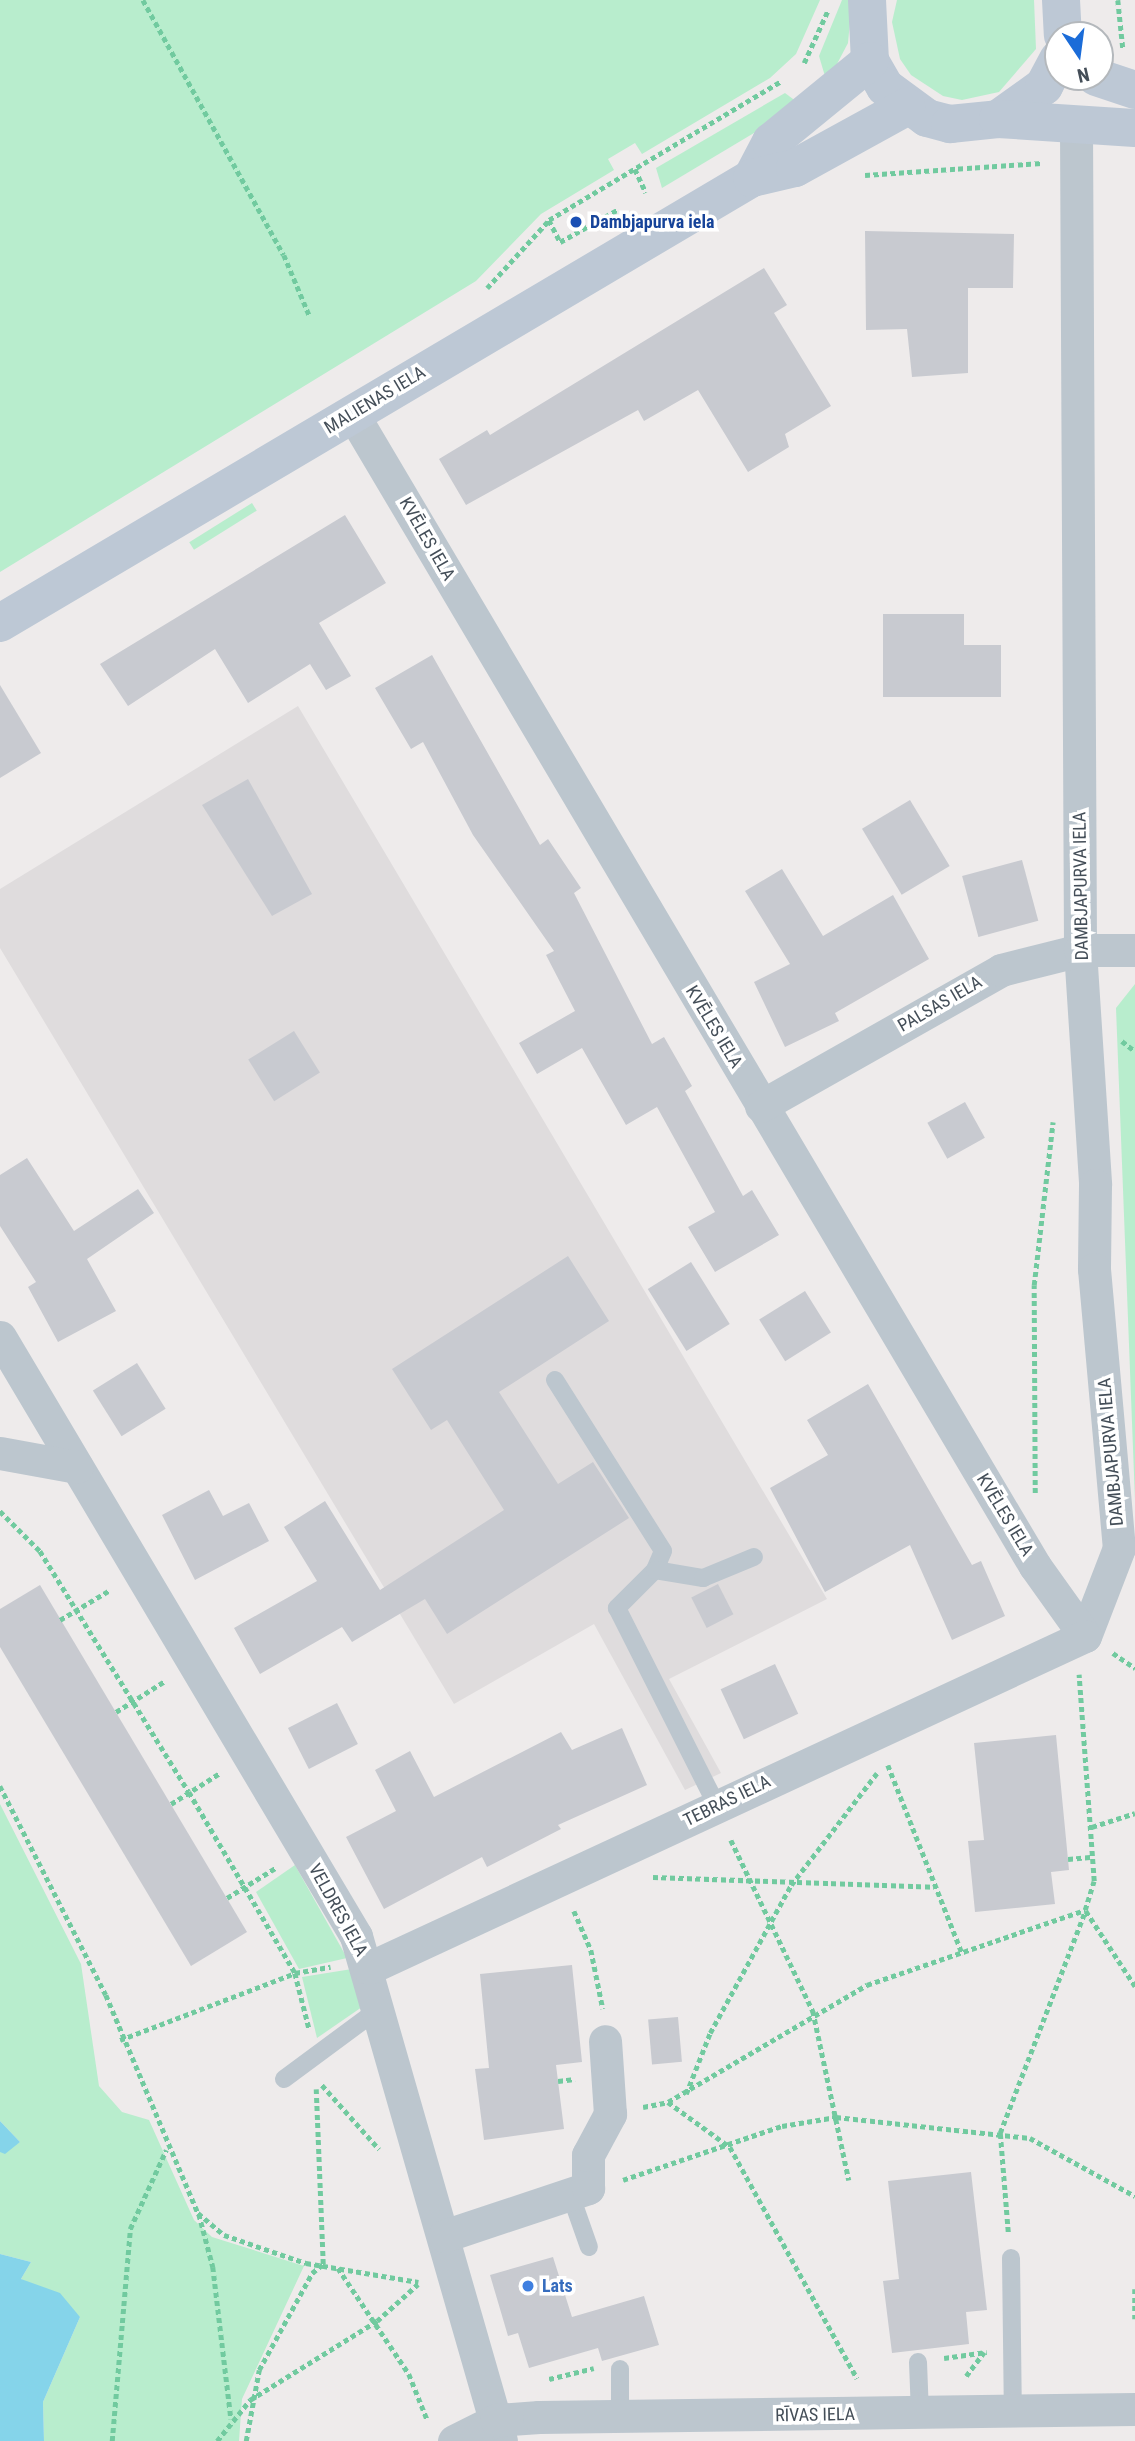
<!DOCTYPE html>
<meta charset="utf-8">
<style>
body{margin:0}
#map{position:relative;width:1135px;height:2441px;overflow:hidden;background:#eeebeb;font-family:"Roboto Condensed",sans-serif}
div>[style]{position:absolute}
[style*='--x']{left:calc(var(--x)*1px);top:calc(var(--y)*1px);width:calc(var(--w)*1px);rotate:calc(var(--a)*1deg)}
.education>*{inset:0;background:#dfdcdd}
.green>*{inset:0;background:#b8edcd;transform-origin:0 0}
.water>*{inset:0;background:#85d4ea}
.building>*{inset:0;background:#c8cad0;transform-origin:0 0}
.path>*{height:4.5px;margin-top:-2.25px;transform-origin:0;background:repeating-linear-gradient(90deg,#71ca9f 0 5px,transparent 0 8.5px)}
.lane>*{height:18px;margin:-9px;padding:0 9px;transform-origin:9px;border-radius:9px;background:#bcc6ce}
.street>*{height:33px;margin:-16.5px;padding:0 16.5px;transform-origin:16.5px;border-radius:16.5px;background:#bcc6ce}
.secondary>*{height:38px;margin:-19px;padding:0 19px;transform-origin:19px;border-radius:19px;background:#bdc8d5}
.dots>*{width:19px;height:19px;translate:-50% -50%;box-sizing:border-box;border:4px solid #fff;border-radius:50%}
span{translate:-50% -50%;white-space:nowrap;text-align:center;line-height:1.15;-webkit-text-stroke:7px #fff;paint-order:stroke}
.transit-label{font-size:18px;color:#164399;font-weight:700}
.left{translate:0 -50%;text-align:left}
.street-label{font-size:18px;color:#444e58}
.shop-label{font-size:18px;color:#366cbe;font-weight:700}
.north{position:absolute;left:1044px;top:21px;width:70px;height:70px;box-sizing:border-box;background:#fff;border:2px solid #b4b8bc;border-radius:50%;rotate:167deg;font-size:19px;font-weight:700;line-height:28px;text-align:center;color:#444e58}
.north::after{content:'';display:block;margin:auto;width:24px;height:32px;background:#1b6cd8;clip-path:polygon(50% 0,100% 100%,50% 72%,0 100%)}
</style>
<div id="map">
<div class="education">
<i style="clip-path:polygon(298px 706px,827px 1599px,669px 1679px,721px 1773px,685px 1790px,594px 1624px,454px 1704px,0 948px,0 889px)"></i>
</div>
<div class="green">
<i style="clip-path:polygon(0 0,820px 0,796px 54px,770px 78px,642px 154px,635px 143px,608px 159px,614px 170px,541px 214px,476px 281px,0 572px)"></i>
<i style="clip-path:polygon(842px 0,852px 0,848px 43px,827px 83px,819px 56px)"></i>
<i style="clip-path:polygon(897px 0,1034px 0,1036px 49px,999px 92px,962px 100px,943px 96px,911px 75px,900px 59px,892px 22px)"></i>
<i style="clip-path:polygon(785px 93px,801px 105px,662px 188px,656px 168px)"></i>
<i style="left:252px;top:503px;width:9px;height:74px;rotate:58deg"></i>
<i style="clip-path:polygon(1135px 984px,1135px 1500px,1116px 1008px)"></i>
<i style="clip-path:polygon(0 1804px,81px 1964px,99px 2086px,122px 2112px,149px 2120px,194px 2220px,212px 2237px,304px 2266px,242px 2399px,239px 2441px,44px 2441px,43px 2402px,80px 2317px,21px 2279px,31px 2262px,0 2254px,0 2152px,20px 2142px,0 2121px)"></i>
<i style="clip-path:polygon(295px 1865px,347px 1958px,299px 1969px,256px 1892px)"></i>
<i style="clip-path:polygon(352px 1969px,362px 2007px,317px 2038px,302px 1977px)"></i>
</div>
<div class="water">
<i style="clip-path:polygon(0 2121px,20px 2142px,5px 2154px,0 2152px)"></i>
<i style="clip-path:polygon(0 2254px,31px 2262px,21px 2279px,60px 2293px,80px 2317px,43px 2402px,44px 2441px,0 2441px)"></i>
</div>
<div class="building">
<i style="clip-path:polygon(865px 231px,1014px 234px,1013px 288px,968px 288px,968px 373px,912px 377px,907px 329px,866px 330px)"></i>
<i style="clip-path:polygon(764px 268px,787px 305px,774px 313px,831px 406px,785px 434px,789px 447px,748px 472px,698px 390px,644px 421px,638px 410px,466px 505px,439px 459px,487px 430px,490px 435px)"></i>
<i style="clip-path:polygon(345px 515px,386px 583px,319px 623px,351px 676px,326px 690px,310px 664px,248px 703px,215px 649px,128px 706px,100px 664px)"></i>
<i style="clip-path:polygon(883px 614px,964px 614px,964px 645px,1001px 645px,1001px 697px,883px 697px)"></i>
<i style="clip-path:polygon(432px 655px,540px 845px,548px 839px,581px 888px,574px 893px,652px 1044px,664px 1037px,692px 1086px,685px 1091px,743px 1196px,752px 1190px,779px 1235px,715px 1272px,688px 1227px,715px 1212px,657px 1107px,626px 1125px,582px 1048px,537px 1074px,519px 1043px,575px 1011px,546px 955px,554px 951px,473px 835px,423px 742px,411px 749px,375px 688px)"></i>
<i style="clip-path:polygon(0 685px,41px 753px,0 778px)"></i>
<i style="clip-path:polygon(248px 779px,312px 894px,272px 916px,202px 805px)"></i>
<i style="left:910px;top:800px;width:77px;height:56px;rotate:59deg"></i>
<i style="left:1022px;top:860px;width:63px;height:62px;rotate:75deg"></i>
<i style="clip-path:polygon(782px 869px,823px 936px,893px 895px,929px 959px,835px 1013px,839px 1021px,785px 1047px,754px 982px,790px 964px,745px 891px)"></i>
<i style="left:294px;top:1031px;width:49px;height:54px;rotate:58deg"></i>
<i style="left:965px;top:1102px;width:41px;height:43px;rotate:61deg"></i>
<i style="clip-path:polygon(27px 1158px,74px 1231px,138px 1189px,154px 1213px,87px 1259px,116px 1311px,58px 1342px,28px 1287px,36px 1282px,0 1226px,0 1175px)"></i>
<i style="clip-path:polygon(568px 1256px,609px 1321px,499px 1392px,558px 1484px,593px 1462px,629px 1518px,447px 1634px,425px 1599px,352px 1642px,342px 1627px,260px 1674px,234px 1628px,317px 1581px,284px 1527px,325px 1501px,380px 1590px,504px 1510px,447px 1420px,431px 1430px,392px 1369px)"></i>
<i style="left:691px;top:1262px;width:73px;height:51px;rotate:58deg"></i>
<i style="left:805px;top:1291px;width:49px;height:54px;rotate:58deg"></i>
<i style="left:137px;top:1363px;width:54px;height:52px;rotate:58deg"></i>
<i style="clip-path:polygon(868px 1384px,972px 1565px,981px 1561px,1005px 1616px,952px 1640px,910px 1545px,825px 1592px,770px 1488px,828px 1455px,807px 1420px)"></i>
<i style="clip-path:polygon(209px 1490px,223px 1516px,249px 1503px,269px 1541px,195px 1580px,162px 1515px)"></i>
<i style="left:718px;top:1584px;width:34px;height:30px;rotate:63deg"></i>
<i style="clip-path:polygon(40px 1585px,247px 1932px,191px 1966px,0 1647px,0 1609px)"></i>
<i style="left:775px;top:1664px;width:55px;height:60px;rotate:65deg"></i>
<i style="left:337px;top:1703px;width:46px;height:55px;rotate:63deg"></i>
<i style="clip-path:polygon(622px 1728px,647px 1785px,558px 1825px,561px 1829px,487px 1867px,482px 1857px,384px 1909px,346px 1837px,396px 1811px,375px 1770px,410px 1751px,434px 1797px,561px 1732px,572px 1750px)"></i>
<i style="clip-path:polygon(1056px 1735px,1069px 1870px,1051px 1872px,1055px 1904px,975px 1912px,968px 1841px,984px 1840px,974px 1743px)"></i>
<i style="clip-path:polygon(572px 1965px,582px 2062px,556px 2065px,564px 2129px,484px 2140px,475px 2069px,489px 2068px,480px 1974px)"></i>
<i style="left:678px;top:2017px;width:45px;height:30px;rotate:85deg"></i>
<i style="clip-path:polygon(971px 2172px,987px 2310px,966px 2312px,969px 2344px,892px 2353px,883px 2281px,899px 2279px,888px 2181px)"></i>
<i style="clip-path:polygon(553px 2257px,572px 2317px,644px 2296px,659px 2345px,602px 2361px,598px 2348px,529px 2368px,518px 2333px,508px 2336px,490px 2275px)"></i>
</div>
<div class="path">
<i style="--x:143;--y:0;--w:291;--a:61.1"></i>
<i style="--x:284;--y:255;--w:67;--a:67.2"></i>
<i style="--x:1118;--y:0;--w:48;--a:84.1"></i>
<i style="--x:804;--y:63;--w:58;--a:-65.6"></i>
<i style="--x:635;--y:169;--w:26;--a:65"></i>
<i style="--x:865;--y:175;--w:177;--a:-3.9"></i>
<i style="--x:549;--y:220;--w:25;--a:63"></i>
<i style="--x:560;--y:242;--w:65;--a:-29.3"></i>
<i style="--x:487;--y:288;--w:92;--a:-47.6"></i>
<i style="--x:549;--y:220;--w:270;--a:-30.9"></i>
<i style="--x:1122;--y:1041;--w:16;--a:38"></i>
<i style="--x:1035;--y:1493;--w:208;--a:-90.3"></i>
<i style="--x:1034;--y:1285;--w:164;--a:-83.4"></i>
<i style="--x:0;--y:1511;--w:57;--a:45"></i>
<i style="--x:40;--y:1551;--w:283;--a:58.3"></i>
<i style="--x:189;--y:1792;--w:210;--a:59.6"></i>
<i style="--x:295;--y:1973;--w:57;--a:75.7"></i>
<i style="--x:60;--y:1620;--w:58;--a:-31"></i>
<i style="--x:1113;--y:1653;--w:27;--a:34"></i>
<i style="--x:116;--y:1712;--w:58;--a:-32.3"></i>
<i style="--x:888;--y:1765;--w:204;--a:68.5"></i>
<i style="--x:0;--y:1786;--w:234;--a:63.1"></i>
<i style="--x:106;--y:1995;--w:237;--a:67.1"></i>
<i style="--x:198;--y:2213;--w:34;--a:40"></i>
<i style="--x:224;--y:2235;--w:87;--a:18.9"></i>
<i style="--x:306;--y:2263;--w:114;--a:9.6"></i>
<i style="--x:171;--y:1804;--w:58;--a:-32.3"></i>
<i style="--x:1092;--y:1827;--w:45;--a:-18"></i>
<i style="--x:731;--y:1840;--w:190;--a:64.4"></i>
<i style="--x:813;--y:2011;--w:173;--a:78"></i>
<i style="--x:1068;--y:1859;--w:25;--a:-5"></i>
<i style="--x:653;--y:1877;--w:281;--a:2"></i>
<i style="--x:227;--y:1898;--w:59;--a:-31.8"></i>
<i style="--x:574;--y:1911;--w:43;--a:66.4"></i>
<i style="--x:591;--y:1950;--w:60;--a:78.5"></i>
<i style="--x:1086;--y:1911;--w:90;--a:56.8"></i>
<i style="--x:120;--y:2040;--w:187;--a:-20.9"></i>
<i style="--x:295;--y:1973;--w:36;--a:-10"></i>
<i style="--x:558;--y:2081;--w:17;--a:-7"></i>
<i style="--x:322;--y:2085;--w:86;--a:48.3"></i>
<i style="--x:686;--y:2094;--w:66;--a:-68.5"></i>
<i style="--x:710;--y:2033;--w:169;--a:-61.3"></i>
<i style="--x:791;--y:1885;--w:141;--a:-52.5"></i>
<i style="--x:668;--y:2102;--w:231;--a:-30.5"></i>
<i style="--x:867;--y:1985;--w:231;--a:-19"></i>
<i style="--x:1085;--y:1910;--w:30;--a:-73"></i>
<i style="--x:1094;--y:1881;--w:207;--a:-94.2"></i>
<i style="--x:643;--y:2107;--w:25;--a:-11"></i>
<i style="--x:668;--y:2102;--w:77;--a:36"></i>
<i style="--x:730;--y:2147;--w:264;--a:61.2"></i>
<i style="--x:623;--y:2180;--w:168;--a:-18.8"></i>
<i style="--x:782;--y:2126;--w:55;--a:-9.5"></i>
<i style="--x:836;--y:2117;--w:195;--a:6.2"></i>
<i style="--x:1030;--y:2138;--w:120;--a:28.9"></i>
<i style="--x:199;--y:2214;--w:55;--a:75.2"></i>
<i style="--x:213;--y:2267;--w:153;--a:83.2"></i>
<i style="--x:1008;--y:2232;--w:99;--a:-94.6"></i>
<i style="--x:1000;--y:2133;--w:238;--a:-69"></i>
<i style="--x:338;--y:2268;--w:128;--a:56.2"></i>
<i style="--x:409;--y:2374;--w:48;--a:68.2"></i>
<i style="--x:1135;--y:2289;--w:30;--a:90"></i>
<i style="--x:944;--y:2358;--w:43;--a:-7.9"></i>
<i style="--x:966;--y:2376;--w:30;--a:-53"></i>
<i style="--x:549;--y:2379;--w:46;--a:-13.7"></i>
<i style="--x:112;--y:2441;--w:213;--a:-85.1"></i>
<i style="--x:130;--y:2229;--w:87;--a:-65.5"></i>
<i style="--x:217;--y:2441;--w:53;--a:-51.2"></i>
<i style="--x:250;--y:2400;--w:150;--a:-31.9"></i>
<i style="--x:377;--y:2321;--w:55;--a:-42.1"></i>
<i style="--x:246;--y:2441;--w:72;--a:-79.6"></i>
<i style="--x:259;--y:2370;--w:111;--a:-61.3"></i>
<i style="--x:312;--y:2273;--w:14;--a:-39"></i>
<i style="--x:323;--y:2264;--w:175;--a:-92.3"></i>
</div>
<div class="lane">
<i style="--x:555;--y:1380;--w:202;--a:57.7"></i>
<i style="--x:663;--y:1551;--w:21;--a:113"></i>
<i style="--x:655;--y:1570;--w:54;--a:135"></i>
<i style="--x:617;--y:1608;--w:222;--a:63.2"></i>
<i style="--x:655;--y:1570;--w:49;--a:9.5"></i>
<i style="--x:703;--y:1578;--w:55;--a:-22.4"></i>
<i style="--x:284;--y:2079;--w:119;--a:-36.5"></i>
<i style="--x:571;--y:2196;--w:54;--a:70.6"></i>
<i style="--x:1011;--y:2258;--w:153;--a:89.3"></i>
<i style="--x:918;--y:2362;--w:52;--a:87.8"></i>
<i style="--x:620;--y:2417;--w:48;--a:-90"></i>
</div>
<div class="street">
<i style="--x:1076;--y:128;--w:822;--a:89.72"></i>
<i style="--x:1080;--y:950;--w:235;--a:86.3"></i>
<i style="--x:1095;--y:1185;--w:84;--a:90.7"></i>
<i style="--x:1094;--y:1269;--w:280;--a:84.9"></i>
<i style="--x:1119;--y:1548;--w:94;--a:111.1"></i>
<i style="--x:352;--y:413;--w:1340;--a:59.36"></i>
<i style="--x:1035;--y:1566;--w:86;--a:54.5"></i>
<i style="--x:761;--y:1106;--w:276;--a:-29.5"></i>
<i style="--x:1001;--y:970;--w:81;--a:-14.2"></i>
<i style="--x:1080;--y:950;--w:55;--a:0"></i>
<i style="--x:0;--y:1337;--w:697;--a:59.28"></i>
<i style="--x:356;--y:1936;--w:525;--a:73.98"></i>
<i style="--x:0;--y:1453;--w:78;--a:10.3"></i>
<i style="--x:369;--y:1968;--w:789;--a:-24.88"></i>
<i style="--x:444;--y:2236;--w:152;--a:-18.4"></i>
<i style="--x:588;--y:2188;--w:33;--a:-90"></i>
<i style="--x:588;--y:2155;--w:47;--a:-61.8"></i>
<i style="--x:610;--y:2114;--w:73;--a:-93.9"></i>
<i style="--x:454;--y:2441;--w:47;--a:-26.6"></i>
<i style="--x:496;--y:2420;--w:43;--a:-4"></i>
<i style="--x:539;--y:2417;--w:596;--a:-0.77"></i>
</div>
<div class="secondary">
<i style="--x:867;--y:0;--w:61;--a:87.2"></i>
<i style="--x:870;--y:61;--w:30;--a:60"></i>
<i style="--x:885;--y:87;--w:52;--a:36.4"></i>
<i style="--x:927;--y:118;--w:24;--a:15"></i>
<i style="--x:950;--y:124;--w:48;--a:-5.9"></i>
<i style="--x:998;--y:119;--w:57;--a:-35.7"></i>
<i style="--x:1044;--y:86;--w:30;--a:-62"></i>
<i style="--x:1061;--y:0;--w:35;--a:87"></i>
<i style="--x:1096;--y:77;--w:41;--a:18.4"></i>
<i style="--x:998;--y:119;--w:137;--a:3.8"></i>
<i style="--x:752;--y:178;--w:41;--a:-62.2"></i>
<i style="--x:771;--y:142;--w:128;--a:-39.3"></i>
<i style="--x:0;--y:623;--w:874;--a:-30.62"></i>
<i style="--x:752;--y:178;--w:44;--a:-13.1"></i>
<i style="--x:795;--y:168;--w:127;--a:-28.8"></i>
</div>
<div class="dots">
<i style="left:576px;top:222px;background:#1a4fb4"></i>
<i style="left:528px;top:2286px;background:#3f7fe0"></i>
</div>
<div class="transit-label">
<span class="left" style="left:590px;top:222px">Dambjapurva iela</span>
</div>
<div class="street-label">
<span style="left:375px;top:400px;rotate:-31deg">MALIENAS IELA</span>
<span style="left:427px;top:539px;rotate:60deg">KVĒLES IELA</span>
<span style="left:1081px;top:886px;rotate:-91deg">DAMBJAPURVA IELA</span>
<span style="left:940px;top:1004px;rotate:-30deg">PALSAS IELA</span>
<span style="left:714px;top:1027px;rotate:59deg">KVĒLES IELA</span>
<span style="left:1111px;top:1452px;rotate:-95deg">DAMBJAPURVA IELA</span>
<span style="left:1005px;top:1515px;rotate:59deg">KVĒLES IELA</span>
<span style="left:727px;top:1801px;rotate:-26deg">TEBRAS IELA</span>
<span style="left:338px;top:1910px;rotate:61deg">VELDRES IELA</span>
<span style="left:815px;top:2415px;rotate:-1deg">RĪVAS IELA</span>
</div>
<div class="shop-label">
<span class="left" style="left:542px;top:2286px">Lats</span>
</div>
<div class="north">N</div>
</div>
